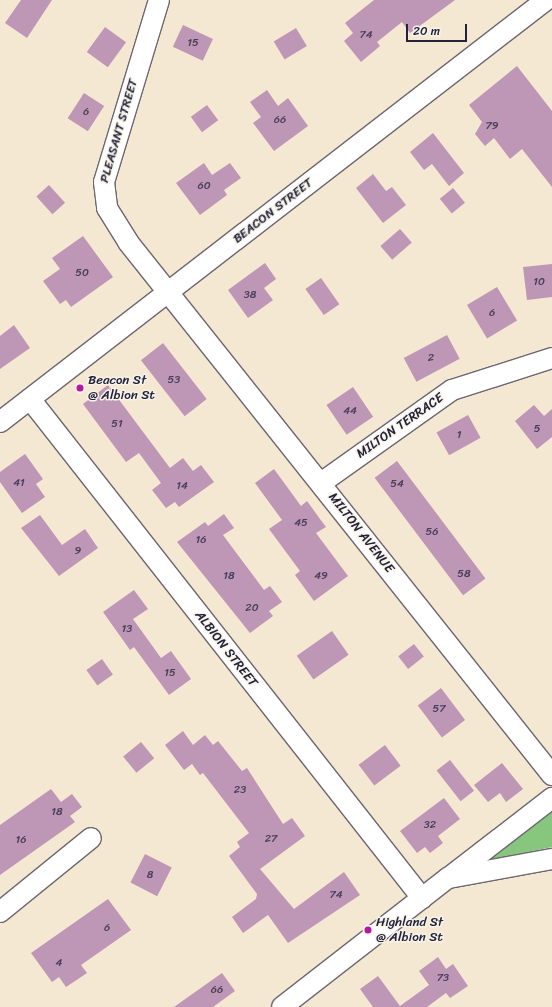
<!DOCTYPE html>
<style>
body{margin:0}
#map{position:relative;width:552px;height:1007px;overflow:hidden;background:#f5e8d3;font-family:Sriracha,sans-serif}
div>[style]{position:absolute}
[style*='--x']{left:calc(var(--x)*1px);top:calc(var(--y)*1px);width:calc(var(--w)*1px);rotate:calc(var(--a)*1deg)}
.green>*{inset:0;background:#86c67d}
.building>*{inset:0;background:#be96b6;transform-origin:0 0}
.roads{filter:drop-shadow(1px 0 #6c6770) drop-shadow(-1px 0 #6c6770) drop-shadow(0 1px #6c6770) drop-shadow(0 -1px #6c6770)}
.minor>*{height:20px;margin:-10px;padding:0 10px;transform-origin:10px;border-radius:10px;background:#fff}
.dots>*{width:11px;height:11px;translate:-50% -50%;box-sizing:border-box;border:2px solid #f7f3e8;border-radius:50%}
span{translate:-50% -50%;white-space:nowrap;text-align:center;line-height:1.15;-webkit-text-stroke:3px #f7f3e8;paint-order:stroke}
.number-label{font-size:11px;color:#493f5a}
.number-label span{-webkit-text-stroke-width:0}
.street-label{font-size:13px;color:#22223b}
.poi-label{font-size:13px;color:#22223b}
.left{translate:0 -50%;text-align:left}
.scale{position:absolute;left:406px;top:24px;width:61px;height:18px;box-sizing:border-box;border:2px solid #22223b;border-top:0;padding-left:5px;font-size:12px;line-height:14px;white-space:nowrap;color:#22223b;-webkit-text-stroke:3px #f7f3e8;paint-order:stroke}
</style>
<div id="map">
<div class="green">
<i style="clip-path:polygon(552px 812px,552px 847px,490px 860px)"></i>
</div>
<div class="building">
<i style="clip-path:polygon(21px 0,52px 0,27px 38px,5px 23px)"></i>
<i style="clip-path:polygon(374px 0,455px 0,410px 33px,402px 22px,377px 42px,380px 46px,361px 62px,344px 41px,353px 33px,345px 23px)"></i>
<i style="left:183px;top:25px;width:33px;height:24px;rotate:25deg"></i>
<i style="left:105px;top:27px;width:26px;height:31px;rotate:36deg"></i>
<i style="left:296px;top:28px;width:21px;height:26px;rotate:59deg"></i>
<i style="clip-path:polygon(517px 66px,552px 111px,552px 187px,522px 149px,510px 159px,494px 138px,485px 146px,475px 134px,482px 122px,469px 105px)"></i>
<i style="clip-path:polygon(267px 90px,278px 106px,288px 98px,308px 126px,274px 151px,253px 123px,261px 117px,250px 102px)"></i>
<i style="left:84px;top:93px;width:24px;height:30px;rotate:33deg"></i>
<i style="left:207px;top:105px;width:19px;height:20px;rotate:54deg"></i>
<i style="clip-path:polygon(433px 133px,464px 173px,449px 186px,432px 164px,424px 170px,410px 152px)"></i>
<i style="clip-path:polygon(204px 163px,212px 175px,230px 163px,241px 178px,224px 190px,227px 195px,200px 215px,176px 183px)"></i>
<i style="clip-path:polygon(373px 174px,386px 191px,392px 187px,406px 205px,383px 223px,356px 188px)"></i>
<i style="left:49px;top:185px;width:24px;height:17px;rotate:48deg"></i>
<i style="left:453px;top:188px;width:19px;height:17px;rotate:51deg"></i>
<i style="left:400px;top:229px;width:18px;height:26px;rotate:49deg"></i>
<i style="clip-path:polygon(83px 236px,113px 277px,71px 307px,66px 300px,60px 304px,43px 281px,60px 269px,52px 258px)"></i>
<i style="clip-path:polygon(265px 263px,276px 279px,264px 288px,273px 300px,248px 318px,228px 290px)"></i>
<i style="clip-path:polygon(552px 264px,552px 297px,527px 300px,523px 267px)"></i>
<i style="left:321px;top:278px;width:32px;height:19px;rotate:55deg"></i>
<i style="left:497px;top:287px;width:39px;height:35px;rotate:59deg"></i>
<i style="clip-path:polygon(14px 325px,30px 348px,0 369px,0 336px)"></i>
<i style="left:447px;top:335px;width:27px;height:49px;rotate:62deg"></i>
<i style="left:163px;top:343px;width:71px;height:28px;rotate:52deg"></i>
<i style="clip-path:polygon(108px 385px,170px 468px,183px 458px,193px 471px,201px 465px,214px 482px,179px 507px,175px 502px,166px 508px,152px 490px,161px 483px,139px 453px,126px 462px,83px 404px)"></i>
<i style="left:353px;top:387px;width:36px;height:32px;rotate:56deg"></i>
<i style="clip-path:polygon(534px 405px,544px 416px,552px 409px,552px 437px,537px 449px,515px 421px)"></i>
<i style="left:468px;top:415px;width:26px;height:36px;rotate:61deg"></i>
<i style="clip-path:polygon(25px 454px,43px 479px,36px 484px,45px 497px,22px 513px,0 482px,0 472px)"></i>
<i style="left:397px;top:461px;width:147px;height:28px;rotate:53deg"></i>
<i style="clip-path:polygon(274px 469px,301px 506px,307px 501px,320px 519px,326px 527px,316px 533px,348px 576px,314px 601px,295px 575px,300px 571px,269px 529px,282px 520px,255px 483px)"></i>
<i style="clip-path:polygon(224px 514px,234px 528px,223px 535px,264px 590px,270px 586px,282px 602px,269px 611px,273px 616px,250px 633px,177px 542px,205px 522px,208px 526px)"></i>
<i style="clip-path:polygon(40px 515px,62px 545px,85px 529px,98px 548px,59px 576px,21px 528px)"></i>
<i style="clip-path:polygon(134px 590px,148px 609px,133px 619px,161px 658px,171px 651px,191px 679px,169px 695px,134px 647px,130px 650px,103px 612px)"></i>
<i style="left:332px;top:631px;width:29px;height:43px;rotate:55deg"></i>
<i style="left:414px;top:644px;width:16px;height:20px;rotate:52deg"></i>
<i style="left:102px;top:659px;width:19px;height:19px;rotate:55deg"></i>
<i style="left:441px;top:688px;width:40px;height:29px;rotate:53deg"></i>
<i style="clip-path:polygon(183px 731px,193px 745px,205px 735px,213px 745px,218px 741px,242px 771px,247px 768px,283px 824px,292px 818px,305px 836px,260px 869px,294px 909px,344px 872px,360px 895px,288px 943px,268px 915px,243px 933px,232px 917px,256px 899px,257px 894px,229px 856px,240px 847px,237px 842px,249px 833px,203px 773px,200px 775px,192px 764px,184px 770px,165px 745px)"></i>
<i style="left:141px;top:742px;width:21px;height:23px;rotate:51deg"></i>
<i style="left:385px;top:745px;width:26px;height:33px;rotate:53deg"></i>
<i style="left:450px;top:760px;width:39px;height:17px;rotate:52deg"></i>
<i style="clip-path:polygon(502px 763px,523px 789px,506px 802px,500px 793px,488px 802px,474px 785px)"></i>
<i style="clip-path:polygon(51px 789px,61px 802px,72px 794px,82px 807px,70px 816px,75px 822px,0 875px,0 825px)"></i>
<i style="clip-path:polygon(444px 798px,460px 819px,438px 836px,443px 843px,430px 853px,425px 847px,417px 853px,400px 831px)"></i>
<i style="left:145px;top:854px;width:30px;height:32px;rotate:27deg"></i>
<i style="clip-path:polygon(108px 899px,131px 930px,81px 965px,87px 973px,66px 987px,59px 977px,52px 982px,31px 953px)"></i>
<i style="clip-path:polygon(438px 957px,446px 969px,453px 964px,468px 986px,450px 998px,446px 993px,427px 1007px,373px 1007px,360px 989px,378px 976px,400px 1006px,429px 985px,419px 971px)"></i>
<i style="clip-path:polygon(222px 973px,235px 991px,213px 1007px,174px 1007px)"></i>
</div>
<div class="roads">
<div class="minor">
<i style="--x:159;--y:0;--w:190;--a:106.8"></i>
<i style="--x:104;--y:182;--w:26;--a:83"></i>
<i style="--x:107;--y:208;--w:40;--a:58"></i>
<i style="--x:128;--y:242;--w:681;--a:51.5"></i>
<i style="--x:30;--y:399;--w:635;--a:51.85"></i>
<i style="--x:0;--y:422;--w:690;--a:-37.7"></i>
<i style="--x:321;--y:483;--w:161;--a:-35.4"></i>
<i style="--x:452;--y:390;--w:105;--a:-17.7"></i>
<i style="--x:451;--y:876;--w:128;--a:-37.7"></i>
<i style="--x:0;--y:912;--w:117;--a:-39.1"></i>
<i style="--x:282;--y:1007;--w:210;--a:-37.9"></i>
<i style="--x:448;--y:878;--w:106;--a:-10.4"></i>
</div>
</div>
<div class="dots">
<i style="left:80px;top:388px;background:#b5179e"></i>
<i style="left:368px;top:930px;background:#b5179e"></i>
</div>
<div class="number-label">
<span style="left:366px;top:35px">74</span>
<span style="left:193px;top:43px">15</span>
<span style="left:86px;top:112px">6</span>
<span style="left:280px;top:120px">66</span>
<span style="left:492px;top:126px">79</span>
<span style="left:204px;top:186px">60</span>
<span style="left:82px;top:273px">50</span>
<span style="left:539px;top:282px">10</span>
<span style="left:250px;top:295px">38</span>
<span style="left:492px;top:313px">6</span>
<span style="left:431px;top:358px">2</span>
<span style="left:174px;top:380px">53</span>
<span style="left:350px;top:411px">44</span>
<span style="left:117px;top:424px">51</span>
<span style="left:537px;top:429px">5</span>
<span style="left:459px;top:435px">1</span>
<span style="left:19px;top:483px">41</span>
<span style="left:397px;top:484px">54</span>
<span style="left:182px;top:486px">14</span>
<span style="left:301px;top:523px">45</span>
<span style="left:432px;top:532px">56</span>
<span style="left:201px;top:540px">16</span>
<span style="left:78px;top:551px">9</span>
<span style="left:464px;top:574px">58</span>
<span style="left:229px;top:576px">18</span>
<span style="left:321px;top:576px">49</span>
<span style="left:252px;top:608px">20</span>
<span style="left:127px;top:629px">13</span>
<span style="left:170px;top:673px">15</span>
<span style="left:439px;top:709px">57</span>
<span style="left:240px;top:790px">23</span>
<span style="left:57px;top:812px">18</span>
<span style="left:430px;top:825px">32</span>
<span style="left:271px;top:839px">27</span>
<span style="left:21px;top:840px">16</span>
<span style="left:150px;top:875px">8</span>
<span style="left:336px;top:895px">74</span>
<span style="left:107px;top:928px">6</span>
<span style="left:59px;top:963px">4</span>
<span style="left:443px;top:978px">73</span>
<span style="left:217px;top:990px">66</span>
</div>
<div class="street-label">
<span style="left:119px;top:131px;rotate:-74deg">PLEASANT STREET</span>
<span style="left:273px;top:211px;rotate:-38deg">BEACON STREET</span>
<span style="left:400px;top:426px;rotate:-35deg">MILTON TERRACE</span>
<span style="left:361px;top:533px;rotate:52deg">MILTON AVENUE</span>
<span style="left:226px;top:649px;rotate:52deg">ALBION STREET</span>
</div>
<div class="poi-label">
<span class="left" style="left:88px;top:388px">Beacon St<br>@ Albion St</span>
<span class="left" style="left:376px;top:930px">Highland St<br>@ Albion St</span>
</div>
<div class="scale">20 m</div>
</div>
